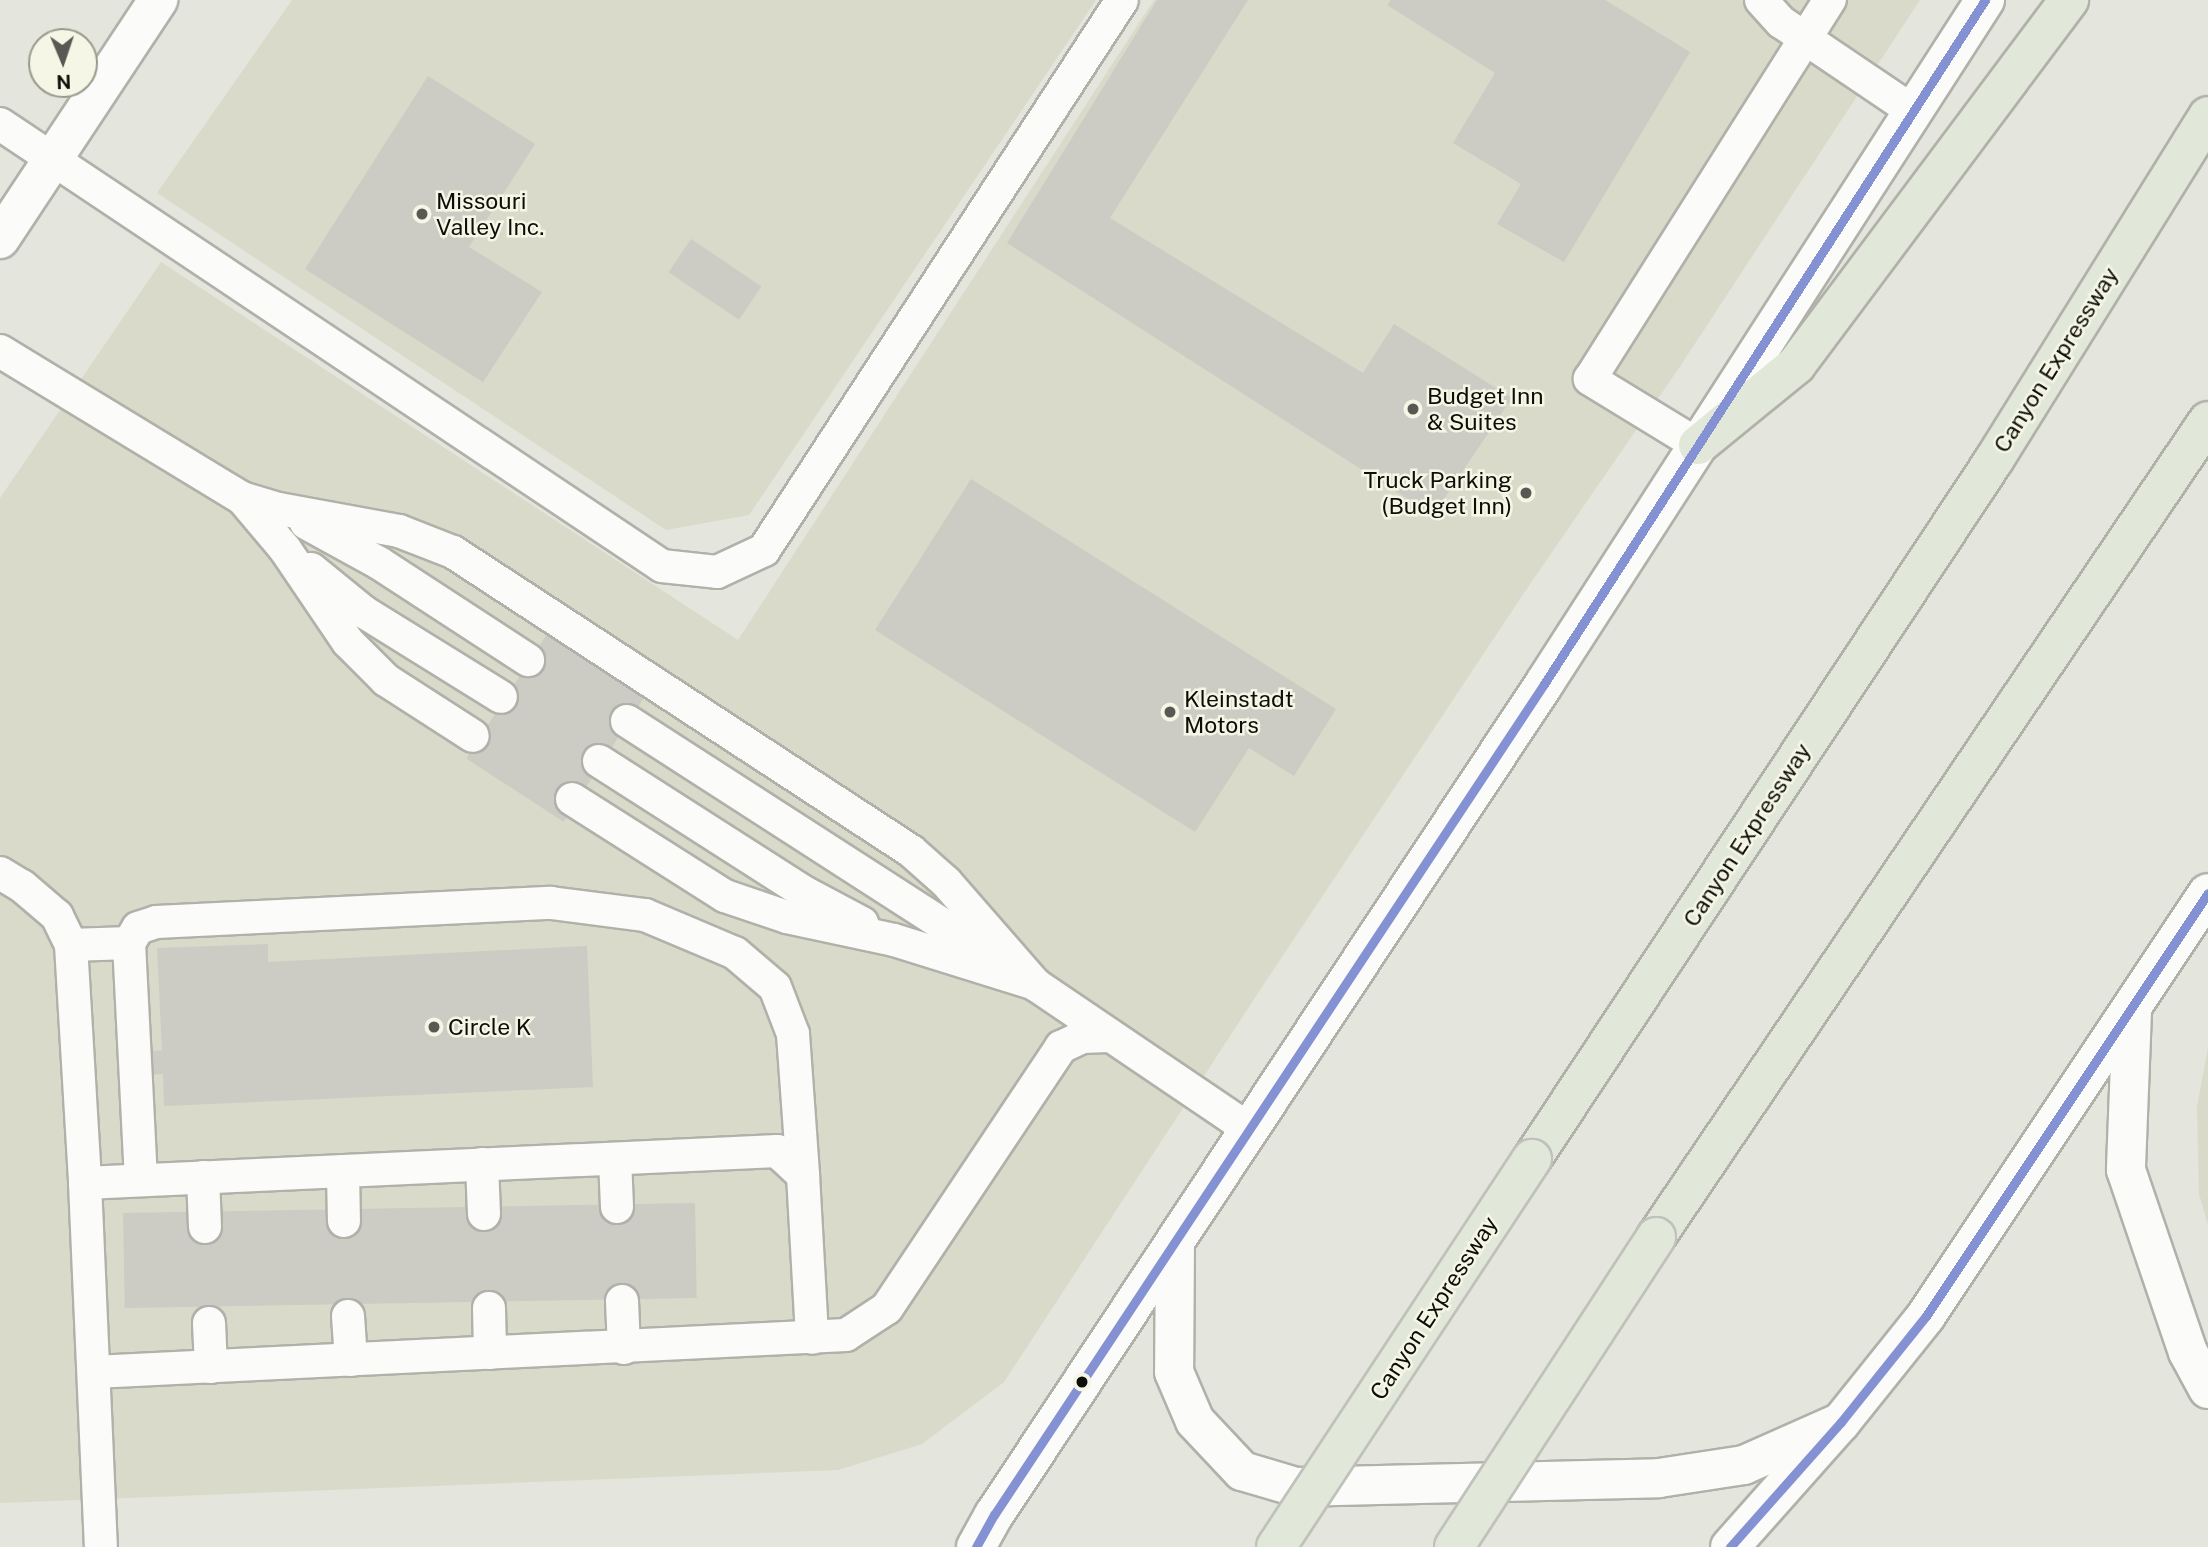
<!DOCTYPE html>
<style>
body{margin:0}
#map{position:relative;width:2208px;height:1547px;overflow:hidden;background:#e4e5dc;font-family:"Public Sans",sans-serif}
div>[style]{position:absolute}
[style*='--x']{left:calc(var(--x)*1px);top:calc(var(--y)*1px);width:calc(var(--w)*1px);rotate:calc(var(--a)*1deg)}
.built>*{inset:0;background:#dadaca}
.building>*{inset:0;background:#cccbc4;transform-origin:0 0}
.roads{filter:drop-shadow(2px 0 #b1b1aa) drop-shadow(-2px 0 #b1b1aa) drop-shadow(0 2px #b1b1aa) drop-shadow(0 -2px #b1b1aa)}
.lane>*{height:32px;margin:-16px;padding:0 16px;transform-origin:16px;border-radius:16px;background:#fbfbfa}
.secondary>*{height:38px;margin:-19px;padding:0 19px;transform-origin:19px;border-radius:19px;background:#fbfbfa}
.highway>*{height:38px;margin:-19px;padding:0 19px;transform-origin:19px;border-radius:19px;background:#e1e8d9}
.bridges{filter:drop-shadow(2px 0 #c1c1bc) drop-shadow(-2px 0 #c1c1bc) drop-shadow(0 2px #c1c1bc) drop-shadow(0 -2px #c1c1bc)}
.highway-bridge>*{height:38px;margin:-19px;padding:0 19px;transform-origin:19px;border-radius:19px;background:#e1e8d9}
.bus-1>*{height:9px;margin:-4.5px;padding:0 4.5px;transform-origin:4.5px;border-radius:4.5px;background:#8491d2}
.dots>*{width:19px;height:19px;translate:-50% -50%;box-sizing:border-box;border:4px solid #f5f6e5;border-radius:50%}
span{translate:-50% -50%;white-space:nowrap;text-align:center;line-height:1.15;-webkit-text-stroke:5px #f5f6e5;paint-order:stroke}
.poi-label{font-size:23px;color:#0e0e09}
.left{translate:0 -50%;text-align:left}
.right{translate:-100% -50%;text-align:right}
.street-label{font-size:23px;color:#0e0e09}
.north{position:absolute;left:28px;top:28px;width:70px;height:70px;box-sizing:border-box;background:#f5f6e5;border:2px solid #99998d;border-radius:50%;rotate:178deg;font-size:19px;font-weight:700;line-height:28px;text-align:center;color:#0e0e09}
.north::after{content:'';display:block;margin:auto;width:24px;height:32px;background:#595953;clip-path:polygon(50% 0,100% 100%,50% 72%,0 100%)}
</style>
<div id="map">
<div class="built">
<i style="clip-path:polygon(292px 0,1096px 0,749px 515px,666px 530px,157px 193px)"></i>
<i style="clip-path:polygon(1154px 0,1920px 0,1681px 365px,1530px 584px,1264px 984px,1004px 1382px,922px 1444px,838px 1470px,0 1503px,0 498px,161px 262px,738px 640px)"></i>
<i style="clip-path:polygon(2208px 1047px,2208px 1225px,2199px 1194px,2197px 1107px)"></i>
</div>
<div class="building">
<i style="clip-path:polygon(1157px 0,1248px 0,1110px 218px,1363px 373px,1394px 324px,1512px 398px,1433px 515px,1007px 243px)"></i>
<i style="clip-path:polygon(1391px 0,1605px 0,1690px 52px,1564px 262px,1497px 224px,1521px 184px,1453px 143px,1495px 73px,1387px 5px)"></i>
<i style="clip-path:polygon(428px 76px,535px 144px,469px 247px,542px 292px,483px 382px,305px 269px)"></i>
<i style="left:691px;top:239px;width:85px;height:40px;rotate:34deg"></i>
<i style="clip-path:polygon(971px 479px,1336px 709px,1294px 776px,1249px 748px,1195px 832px,875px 630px)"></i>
<i style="left:549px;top:631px;width:116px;height:152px;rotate:33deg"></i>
<i style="clip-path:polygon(268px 944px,268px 962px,587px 946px,593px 1087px,164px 1106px,163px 1074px,148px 1075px,146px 1052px,162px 1050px,157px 948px)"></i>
<i style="left:695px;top:1203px;width:95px;height:572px;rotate:89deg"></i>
</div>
<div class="roads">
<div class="lane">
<i style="--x:1761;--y:0;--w:30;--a:48"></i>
<i style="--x:1781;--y:22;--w:159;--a:34"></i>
<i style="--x:0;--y:124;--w:796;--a:33.73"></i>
<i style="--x:662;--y:566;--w:55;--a:6.2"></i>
<i style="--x:717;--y:572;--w:52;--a:-25.1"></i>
<i style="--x:764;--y:550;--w:656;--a:-56.94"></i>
<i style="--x:0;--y:351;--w:283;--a:31.3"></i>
<i style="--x:242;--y:498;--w:39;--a:17"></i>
<i style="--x:279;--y:509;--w:122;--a:10.4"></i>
<i style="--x:399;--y:531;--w:58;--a:21.3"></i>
<i style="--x:453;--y:552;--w:547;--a:33.14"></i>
<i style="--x:911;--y:851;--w:47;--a:41.5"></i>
<i style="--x:946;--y:882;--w:137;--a:48.9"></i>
<i style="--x:1036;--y:985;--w:257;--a:34.1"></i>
<i style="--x:1698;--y:445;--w:127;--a:-148.6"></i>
<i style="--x:1590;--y:379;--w:449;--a:-57.7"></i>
<i style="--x:242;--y:498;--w:67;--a:49.9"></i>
<i style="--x:285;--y:549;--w:112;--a:55.9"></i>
<i style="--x:348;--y:642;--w:54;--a:45"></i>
<i style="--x:386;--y:680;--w:103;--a:32.8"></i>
<i style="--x:306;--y:523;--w:83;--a:28.7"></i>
<i style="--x:379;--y:563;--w:178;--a:33.1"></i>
<i style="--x:311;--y:569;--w:68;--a:39.1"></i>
<i style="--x:364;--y:612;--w:161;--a:31.8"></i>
<i style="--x:627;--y:721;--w:440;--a:32.8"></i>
<i style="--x:599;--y:761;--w:243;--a:32.6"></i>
<i style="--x:804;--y:892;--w:66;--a:28.1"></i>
<i style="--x:572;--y:799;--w:181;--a:32.4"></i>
<i style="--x:725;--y:896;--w:65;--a:18.7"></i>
<i style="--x:787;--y:917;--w:109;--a:12.1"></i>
<i style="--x:894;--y:940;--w:148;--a:17.3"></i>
<i style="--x:0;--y:873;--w:26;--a:31"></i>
<i style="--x:22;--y:886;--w:46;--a:40.6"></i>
<i style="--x:57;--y:916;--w:32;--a:64"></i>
<i style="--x:71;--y:945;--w:238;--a:86.6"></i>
<i style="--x:85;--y:1183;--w:364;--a:87.5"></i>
<i style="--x:71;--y:945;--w:58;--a:-2"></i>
<i style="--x:615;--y:1159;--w:48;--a:87.6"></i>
<i style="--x:482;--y:1164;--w:50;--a:87.7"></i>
<i style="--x:343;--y:1171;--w:50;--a:88.9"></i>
<i style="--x:203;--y:1177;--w:50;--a:87.7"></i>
<i style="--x:141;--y:1180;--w:237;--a:-92.9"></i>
<i style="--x:129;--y:943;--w:17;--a:-59"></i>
<i style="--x:138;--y:928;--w:19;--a:-18"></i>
<i style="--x:156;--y:922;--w:395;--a:-2.8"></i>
<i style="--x:551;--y:903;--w:95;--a:7.3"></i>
<i style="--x:645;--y:915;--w:98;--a:22.9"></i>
<i style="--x:735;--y:953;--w:52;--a:40.4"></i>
<i style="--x:775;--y:987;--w:50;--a:69"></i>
<i style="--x:793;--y:1034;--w:141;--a:85.9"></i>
<i style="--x:85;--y:1183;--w:693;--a:-2.65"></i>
<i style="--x:777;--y:1151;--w:35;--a:43"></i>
<i style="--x:803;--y:1175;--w:163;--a:86.8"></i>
<i style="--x:622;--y:1301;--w:47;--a:87.6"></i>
<i style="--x:489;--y:1308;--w:45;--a:88.7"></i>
<i style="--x:348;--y:1316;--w:44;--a:86.1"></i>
<i style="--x:209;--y:1323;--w:44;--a:87.4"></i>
<i style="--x:94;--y:1372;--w:753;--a:-2.82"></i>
<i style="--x:846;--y:1335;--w:49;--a:-33.4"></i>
<i style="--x:887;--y:1308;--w:314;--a:-56.3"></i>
<i style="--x:1061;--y:1047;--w:23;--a:-25"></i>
<i style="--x:1082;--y:1037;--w:26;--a:-2"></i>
</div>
<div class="secondary">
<i style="--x:0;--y:239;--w:287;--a:-56.5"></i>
<i style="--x:2132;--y:1011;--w:159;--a:92.2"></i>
<i style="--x:2126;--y:1170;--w:192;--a:71.2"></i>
<i style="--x:2188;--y:1352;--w:42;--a:61.6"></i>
<i style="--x:1175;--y:1242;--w:130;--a:90.4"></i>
<i style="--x:1174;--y:1372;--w:53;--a:66.8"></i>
<i style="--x:1195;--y:1421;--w:69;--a:46.8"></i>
<i style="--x:1242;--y:1471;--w:56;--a:16.5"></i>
<i style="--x:1296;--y:1487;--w:363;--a:-1.4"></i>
<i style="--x:1659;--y:1478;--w:86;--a:-8.7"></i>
<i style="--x:1744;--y:1465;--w:106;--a:-23.9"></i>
<i style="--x:976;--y:1547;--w:37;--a:-61"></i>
<i style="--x:994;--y:1515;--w:997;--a:-56.5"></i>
<i style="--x:1544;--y:684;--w:814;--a:-57.19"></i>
<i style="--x:1730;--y:1547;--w:167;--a:-48.4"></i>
<i style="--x:1841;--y:1422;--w:136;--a:-51.3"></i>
<i style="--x:1926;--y:1316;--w:508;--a:-56.31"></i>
</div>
<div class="highway">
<i style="--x:1698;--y:445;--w:127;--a:-39.2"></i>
<i style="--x:1796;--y:365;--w:456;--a:-53.2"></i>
<i style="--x:1532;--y:1159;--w:838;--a:-56.54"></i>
<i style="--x:1994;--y:460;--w:405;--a:-58.1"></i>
<i style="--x:1656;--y:1237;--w:985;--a:-55.92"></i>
</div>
</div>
<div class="bridges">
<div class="highway-bridge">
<i style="--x:1276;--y:1547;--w:465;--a:-56.6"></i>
<i style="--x:1454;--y:1547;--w:370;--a:-56.9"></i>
</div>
</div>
<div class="bus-1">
<i style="--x:976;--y:1547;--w:37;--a:-61"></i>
<i style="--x:994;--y:1515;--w:997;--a:-56.5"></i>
<i style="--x:1544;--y:684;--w:814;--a:-57.19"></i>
<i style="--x:1730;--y:1547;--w:167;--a:-48.4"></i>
<i style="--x:1841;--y:1422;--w:136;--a:-51.3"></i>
<i style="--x:1926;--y:1316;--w:508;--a:-56.31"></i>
</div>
<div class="dots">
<i style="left:422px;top:214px;background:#595953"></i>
<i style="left:1413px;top:409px;background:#595953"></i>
<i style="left:1526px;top:493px;background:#595953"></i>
<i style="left:1170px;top:712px;background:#595953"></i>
<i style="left:434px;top:1027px;background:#595953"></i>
<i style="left:1082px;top:1382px;background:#0e0e09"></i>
</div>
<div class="poi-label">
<span class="left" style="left:436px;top:214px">Missouri<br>Valley Inc.</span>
<span class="left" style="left:1427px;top:409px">Budget Inn<br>&amp; Suites</span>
<span class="right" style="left:1512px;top:493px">Truck Parking<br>(Budget Inn)</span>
<span class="left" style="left:1184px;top:712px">Kleinstadt<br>Motors</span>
<span class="left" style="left:448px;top:1027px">Circle K</span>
</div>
<div class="street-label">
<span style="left:2056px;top:360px;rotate:-58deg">Canyon Expressway</span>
<span style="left:1747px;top:835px;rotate:-57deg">Canyon Expressway</span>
<span style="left:1434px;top:1308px;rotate:-57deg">Canyon Expressway</span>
</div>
<div class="north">N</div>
</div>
